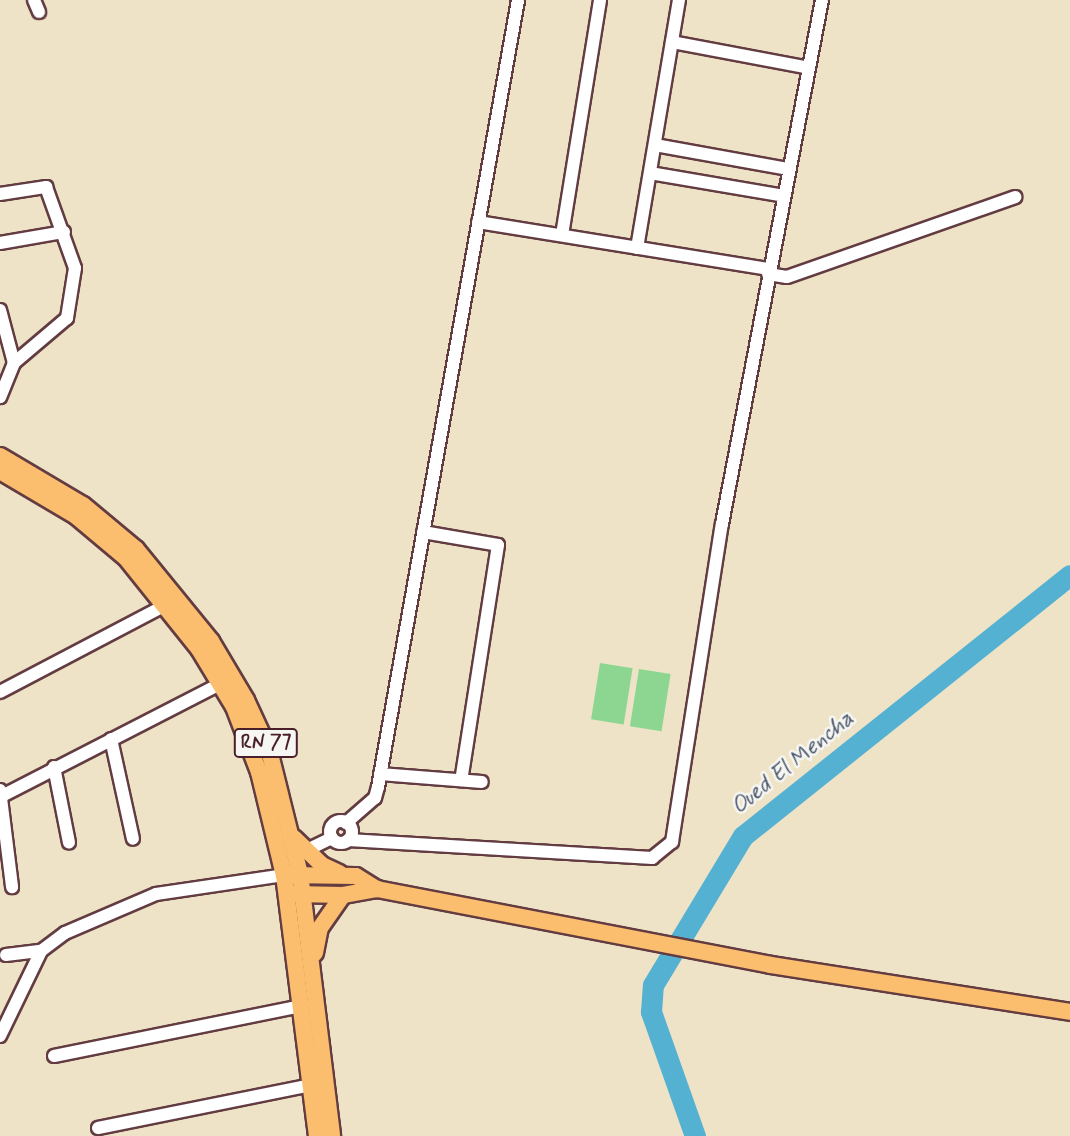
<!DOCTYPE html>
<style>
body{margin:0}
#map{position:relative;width:1070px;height:1136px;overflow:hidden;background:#eee3c6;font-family:Mynerve,sans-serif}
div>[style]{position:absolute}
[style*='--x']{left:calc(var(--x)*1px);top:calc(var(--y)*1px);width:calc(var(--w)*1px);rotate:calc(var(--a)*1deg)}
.green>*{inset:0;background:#8dd692;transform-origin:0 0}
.river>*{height:21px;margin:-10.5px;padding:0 10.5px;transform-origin:10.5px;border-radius:10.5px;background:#54b1d2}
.roads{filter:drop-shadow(2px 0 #633c42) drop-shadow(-2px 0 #633c42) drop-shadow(0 2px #633c42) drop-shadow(0 -2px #633c42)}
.minor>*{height:12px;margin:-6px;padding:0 6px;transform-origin:6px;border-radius:6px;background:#fff}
.minor>.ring{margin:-6px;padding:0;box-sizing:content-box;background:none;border:12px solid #fff;border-radius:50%}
.major>*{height:16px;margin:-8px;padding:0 8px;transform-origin:8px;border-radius:8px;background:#fbbd6e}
span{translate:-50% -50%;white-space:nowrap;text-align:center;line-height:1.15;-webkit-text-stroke:5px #f6f6f2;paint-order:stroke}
.shield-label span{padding:2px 5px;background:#f6f6f2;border:2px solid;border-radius:5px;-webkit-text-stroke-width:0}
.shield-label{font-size:19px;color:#4a1f2b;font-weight:700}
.water-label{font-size:23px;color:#4e596e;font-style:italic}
</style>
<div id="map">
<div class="green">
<i style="left:600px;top:663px;width:33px;height:57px;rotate:9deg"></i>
<i style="left:639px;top:669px;width:32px;height:58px;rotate:9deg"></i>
</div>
<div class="river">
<i style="--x:695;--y:1136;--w:132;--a:-109.5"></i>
<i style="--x:651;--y:1012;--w:27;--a:-86"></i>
<i style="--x:653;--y:985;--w:174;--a:-58.9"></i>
<i style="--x:743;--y:836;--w:418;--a:-38.6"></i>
</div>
<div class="roads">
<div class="minor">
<i style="--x:34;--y:0;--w:13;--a:67"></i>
<i style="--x:672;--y:42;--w:139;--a:10.7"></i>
<i style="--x:655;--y:145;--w:136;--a:10.2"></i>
<i style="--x:650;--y:173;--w:136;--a:9.7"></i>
<i style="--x:0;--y:194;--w:47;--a:-8.7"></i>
<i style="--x:46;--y:187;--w:86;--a:70.3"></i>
<i style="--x:75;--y:268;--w:51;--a:99.1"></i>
<i style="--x:67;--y:318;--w:70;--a:139.7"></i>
<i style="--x:478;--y:222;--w:295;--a:9.2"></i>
<i style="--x:562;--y:235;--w:238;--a:-80.8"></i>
<i style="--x:0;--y:243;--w:65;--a:-9.8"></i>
<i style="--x:637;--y:248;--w:252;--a:-80.4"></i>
<i style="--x:768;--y:274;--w:19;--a:9"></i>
<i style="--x:787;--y:277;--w:242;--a:-19.3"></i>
<i style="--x:0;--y:310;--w:55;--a:75.2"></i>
<i style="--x:14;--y:363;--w:37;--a:112"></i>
<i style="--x:423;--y:532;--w:76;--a:9.8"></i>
<i style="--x:498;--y:545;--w:238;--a:98.9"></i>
<i style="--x:0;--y:692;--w:187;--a:-27.7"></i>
<i style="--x:111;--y:739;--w:102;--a:77.6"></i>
<i style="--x:54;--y:767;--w:77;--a:78.8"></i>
<i style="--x:380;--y:774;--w:102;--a:4.5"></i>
<i style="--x:0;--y:790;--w:98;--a:82.9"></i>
<i style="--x:0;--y:797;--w:247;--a:-27.2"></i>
<i class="ring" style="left:330px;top:821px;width:10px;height:10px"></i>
<i style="--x:346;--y:823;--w:38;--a:-41"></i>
<i style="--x:375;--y:798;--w:11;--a:-75"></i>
<i style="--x:378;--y:787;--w:799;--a:-79.91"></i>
<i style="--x:348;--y:840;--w:305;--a:3.4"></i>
<i style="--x:652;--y:858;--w:26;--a:-39"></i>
<i style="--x:672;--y:842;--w:322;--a:-81.1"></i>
<i style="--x:722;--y:524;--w:533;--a:-79.2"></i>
<i style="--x:305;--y:851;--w:30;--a:-26"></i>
<i style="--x:6;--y:955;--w:35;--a:-7"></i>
<i style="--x:0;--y:1036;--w:94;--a:-64.2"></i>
<i style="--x:41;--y:951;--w:30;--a:-37"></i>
<i style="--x:65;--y:933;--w:99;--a:-23.2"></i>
<i style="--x:156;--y:894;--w:129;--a:-8.4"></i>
<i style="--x:54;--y:1056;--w:253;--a:-11.4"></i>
<i style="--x:98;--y:1128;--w:217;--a:-11.4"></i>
</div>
<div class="major">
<i style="--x:0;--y:456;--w:96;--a:30.6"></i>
<i style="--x:83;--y:505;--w:69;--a:39.7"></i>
<i style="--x:136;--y:549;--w:119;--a:50.8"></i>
<i style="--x:211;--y:641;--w:69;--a:59.3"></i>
<i style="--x:246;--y:700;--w:55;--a:65.3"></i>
<i style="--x:269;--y:750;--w:128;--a:76"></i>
<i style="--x:300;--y:874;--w:264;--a:83"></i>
<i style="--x:0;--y:471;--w:88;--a:30.6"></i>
<i style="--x:76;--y:516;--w:65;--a:40"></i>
<i style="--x:126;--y:558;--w:117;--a:51.3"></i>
<i style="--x:199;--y:649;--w:68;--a:58.9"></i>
<i style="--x:234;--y:707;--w:70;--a:69"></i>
<i style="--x:259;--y:772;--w:106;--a:76.4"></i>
<i style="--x:284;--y:875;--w:263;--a:82.8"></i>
<i style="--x:294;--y:838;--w:39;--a:44"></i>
<i style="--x:322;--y:865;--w:19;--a:25"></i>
<i style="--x:284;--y:875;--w:72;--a:0.8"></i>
<i style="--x:356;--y:876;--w:25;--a:32"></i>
<i style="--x:377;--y:889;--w:401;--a:10.9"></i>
<i style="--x:771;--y:965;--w:303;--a:8.9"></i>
<i style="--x:293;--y:894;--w:50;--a:1.1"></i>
<i style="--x:343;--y:895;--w:35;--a:-10"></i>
<i style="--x:315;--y:953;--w:25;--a:-79"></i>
<i style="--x:320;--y:928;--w:40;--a:-55.1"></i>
</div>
</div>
<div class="shield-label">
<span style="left:266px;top:743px">RN 77</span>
</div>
<div class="water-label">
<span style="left:793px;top:763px;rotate:-39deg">Oued El Mencha</span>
</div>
</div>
